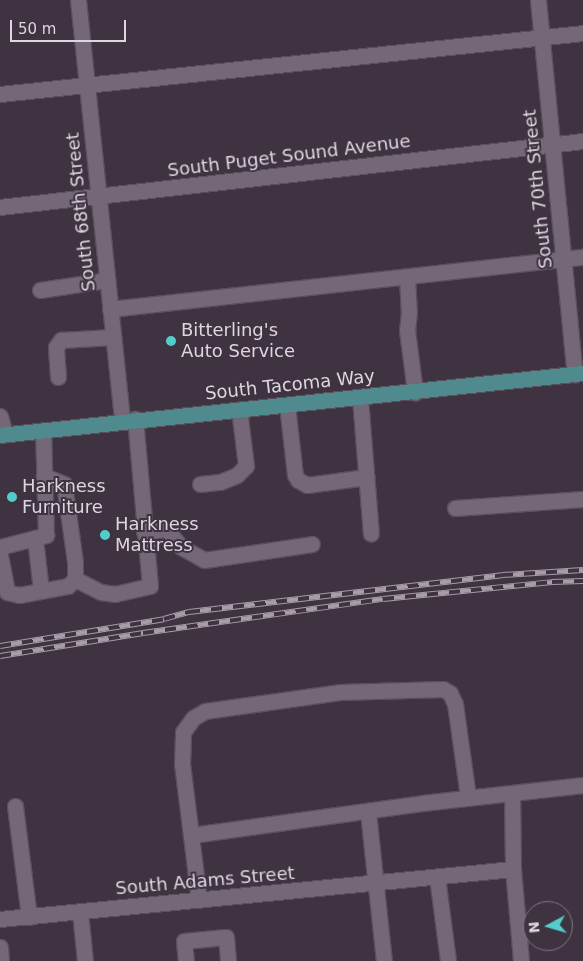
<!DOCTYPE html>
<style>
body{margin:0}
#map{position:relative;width:583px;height:961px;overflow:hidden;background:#3f3341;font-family:"DejaVu Sans",sans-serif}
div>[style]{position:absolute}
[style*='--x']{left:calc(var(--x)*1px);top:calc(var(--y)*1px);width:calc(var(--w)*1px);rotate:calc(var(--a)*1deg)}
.roads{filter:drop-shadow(1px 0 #5a4f5b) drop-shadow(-1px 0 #5a4f5b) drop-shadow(0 1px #5a4f5b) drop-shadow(0 -1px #5a4f5b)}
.minor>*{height:15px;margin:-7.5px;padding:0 7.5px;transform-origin:7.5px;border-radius:7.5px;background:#746777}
.major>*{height:15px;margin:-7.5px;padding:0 7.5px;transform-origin:7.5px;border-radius:7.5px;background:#4e8a8e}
.rail>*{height:5.5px;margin-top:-2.75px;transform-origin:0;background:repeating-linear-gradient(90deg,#3f3341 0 11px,#a79da8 0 22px);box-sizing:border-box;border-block:1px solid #a79da8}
.dots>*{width:14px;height:14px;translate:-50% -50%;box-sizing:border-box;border:2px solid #3f3341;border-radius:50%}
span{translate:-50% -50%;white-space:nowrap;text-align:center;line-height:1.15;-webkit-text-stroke:4px #3f3341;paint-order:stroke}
.street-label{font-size:18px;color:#ded6df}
.poi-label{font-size:18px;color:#ded6df}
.left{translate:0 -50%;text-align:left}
.north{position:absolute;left:523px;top:901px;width:50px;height:50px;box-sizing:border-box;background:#3f3341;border:1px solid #7f7480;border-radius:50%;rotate:264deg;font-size:14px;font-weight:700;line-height:20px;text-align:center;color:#ded6df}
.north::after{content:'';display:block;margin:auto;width:18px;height:22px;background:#53cdc9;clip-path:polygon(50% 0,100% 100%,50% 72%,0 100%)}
.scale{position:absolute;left:10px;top:20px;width:116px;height:22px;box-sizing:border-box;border:2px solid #ded6df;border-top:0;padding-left:6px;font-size:15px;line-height:18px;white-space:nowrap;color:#ded6df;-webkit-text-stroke:4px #3f3341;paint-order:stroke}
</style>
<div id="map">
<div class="roads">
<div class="minor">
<i style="--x:78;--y:0;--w:422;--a:84"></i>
<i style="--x:538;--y:0;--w:376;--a:84.4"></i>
<i style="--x:0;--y:94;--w:586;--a:-5.97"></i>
<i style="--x:0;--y:207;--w:587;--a:-6.46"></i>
<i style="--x:407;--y:277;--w:35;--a:87"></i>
<i style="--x:409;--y:312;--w:18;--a:96"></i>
<i style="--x:407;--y:330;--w:63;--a:82.6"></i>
<i style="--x:40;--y:290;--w:68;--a:-8.5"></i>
<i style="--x:110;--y:309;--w:476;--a:-6.3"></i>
<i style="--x:58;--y:377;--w:30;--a:-94"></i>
<i style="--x:56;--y:347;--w:9;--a:-54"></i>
<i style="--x:61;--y:340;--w:52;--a:-3.3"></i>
<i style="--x:360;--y:398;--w:136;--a:85.4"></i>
<i style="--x:287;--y:405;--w:70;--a:83.5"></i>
<i style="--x:295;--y:475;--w:6;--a:59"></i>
<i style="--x:298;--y:480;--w:10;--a:29"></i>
<i style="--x:307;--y:485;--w:60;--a:-7.7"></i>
<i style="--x:0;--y:416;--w:19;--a:74"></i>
<i style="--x:200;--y:484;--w:20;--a:-6"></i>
<i style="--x:220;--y:482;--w:18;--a:-22"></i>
<i style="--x:237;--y:475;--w:13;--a:-45"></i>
<i style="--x:246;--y:466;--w:57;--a:-97"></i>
<i style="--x:455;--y:508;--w:128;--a:-4"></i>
<i style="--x:144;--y:532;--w:22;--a:-8"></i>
<i style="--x:166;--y:529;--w:23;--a:50"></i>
<i style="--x:181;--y:547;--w:26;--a:29"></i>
<i style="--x:204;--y:560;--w:109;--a:-8.4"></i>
<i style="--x:35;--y:538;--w:53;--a:83.5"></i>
<i style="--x:0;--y:547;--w:48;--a:-14.6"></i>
<i style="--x:46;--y:535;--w:105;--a:-91.6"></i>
<i style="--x:0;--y:555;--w:38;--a:79"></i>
<i style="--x:7;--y:592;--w:12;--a:14"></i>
<i style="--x:19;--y:595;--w:50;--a:-10.4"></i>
<i style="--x:68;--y:586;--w:10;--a:-45"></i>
<i style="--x:75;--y:579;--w:17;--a:-90"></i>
<i style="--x:75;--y:562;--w:79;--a:-98"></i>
<i style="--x:64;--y:484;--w:22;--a:-158"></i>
<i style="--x:75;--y:579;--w:29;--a:27"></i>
<i style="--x:101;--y:592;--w:14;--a:8"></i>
<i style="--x:115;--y:594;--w:36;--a:-13"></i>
<i style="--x:150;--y:586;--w:168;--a:-95.1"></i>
<i style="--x:512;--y:793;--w:76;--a:89.2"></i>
<i style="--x:513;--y:869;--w:92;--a:85"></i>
<i style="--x:15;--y:806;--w:112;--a:82.8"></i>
<i style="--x:368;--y:812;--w:150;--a:83.9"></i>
<i style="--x:192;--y:835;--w:232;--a:-7.9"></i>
<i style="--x:422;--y:803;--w:162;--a:-6.4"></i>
<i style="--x:437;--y:877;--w:85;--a:82.5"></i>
<i style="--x:199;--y:900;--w:137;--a:-97.1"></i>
<i style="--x:182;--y:764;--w:32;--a:-88"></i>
<i style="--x:183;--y:732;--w:17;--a:-54"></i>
<i style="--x:193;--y:718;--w:14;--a:-30"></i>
<i style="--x:205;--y:711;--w:136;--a:-8"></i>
<i style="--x:340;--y:692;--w:103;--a:-1.7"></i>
<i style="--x:443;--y:689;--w:8;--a:30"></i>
<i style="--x:450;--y:693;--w:12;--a:66"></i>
<i style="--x:455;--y:704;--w:94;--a:82"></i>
<i style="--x:80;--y:912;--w:49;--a:84.2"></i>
<i style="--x:0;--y:919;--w:515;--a:-5.57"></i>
<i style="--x:0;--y:947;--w:14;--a:86"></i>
<i style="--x:186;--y:961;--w:20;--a:-96"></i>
<i style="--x:184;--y:941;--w:42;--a:-5.4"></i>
<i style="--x:226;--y:937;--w:24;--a:85"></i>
</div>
<div class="major">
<i style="--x:0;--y:435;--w:586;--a:-6.07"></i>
</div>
</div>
<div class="rail">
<i style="--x:0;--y:646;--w:166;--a:-9.3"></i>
<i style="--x:164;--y:619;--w:26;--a:-16"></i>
<i style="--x:189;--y:612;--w:315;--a:-6.7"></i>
<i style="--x:502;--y:575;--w:81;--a:-3.5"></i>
<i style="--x:0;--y:656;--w:145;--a:-9.1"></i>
<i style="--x:143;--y:633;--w:242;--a:-8.1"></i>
<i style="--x:383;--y:599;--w:170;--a:-5.7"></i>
<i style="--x:552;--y:582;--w:31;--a:-2"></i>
</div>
<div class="dots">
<i style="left:171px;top:341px;background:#53cdc9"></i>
<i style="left:12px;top:497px;background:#53cdc9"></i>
<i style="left:105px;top:535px;background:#53cdc9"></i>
</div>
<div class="street-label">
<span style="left:289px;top:156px;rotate:-7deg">South Puget Sound Avenue</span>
<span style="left:538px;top:189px;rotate:-96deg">South 70th Street</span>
<span style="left:81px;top:212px;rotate:-96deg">South 68th Street</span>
<span style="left:290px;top:385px;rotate:-6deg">South Tacoma Way</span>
<span style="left:205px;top:881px;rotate:-5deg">South Adams Street</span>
</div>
<div class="poi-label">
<span class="left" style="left:181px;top:341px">Bitterling's<br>Auto Service</span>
<span class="left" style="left:22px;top:497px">Harkness<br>Furniture</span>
<span class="left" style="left:115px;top:535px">Harkness<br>Mattress</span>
</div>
<div class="north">N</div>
<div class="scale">50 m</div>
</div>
